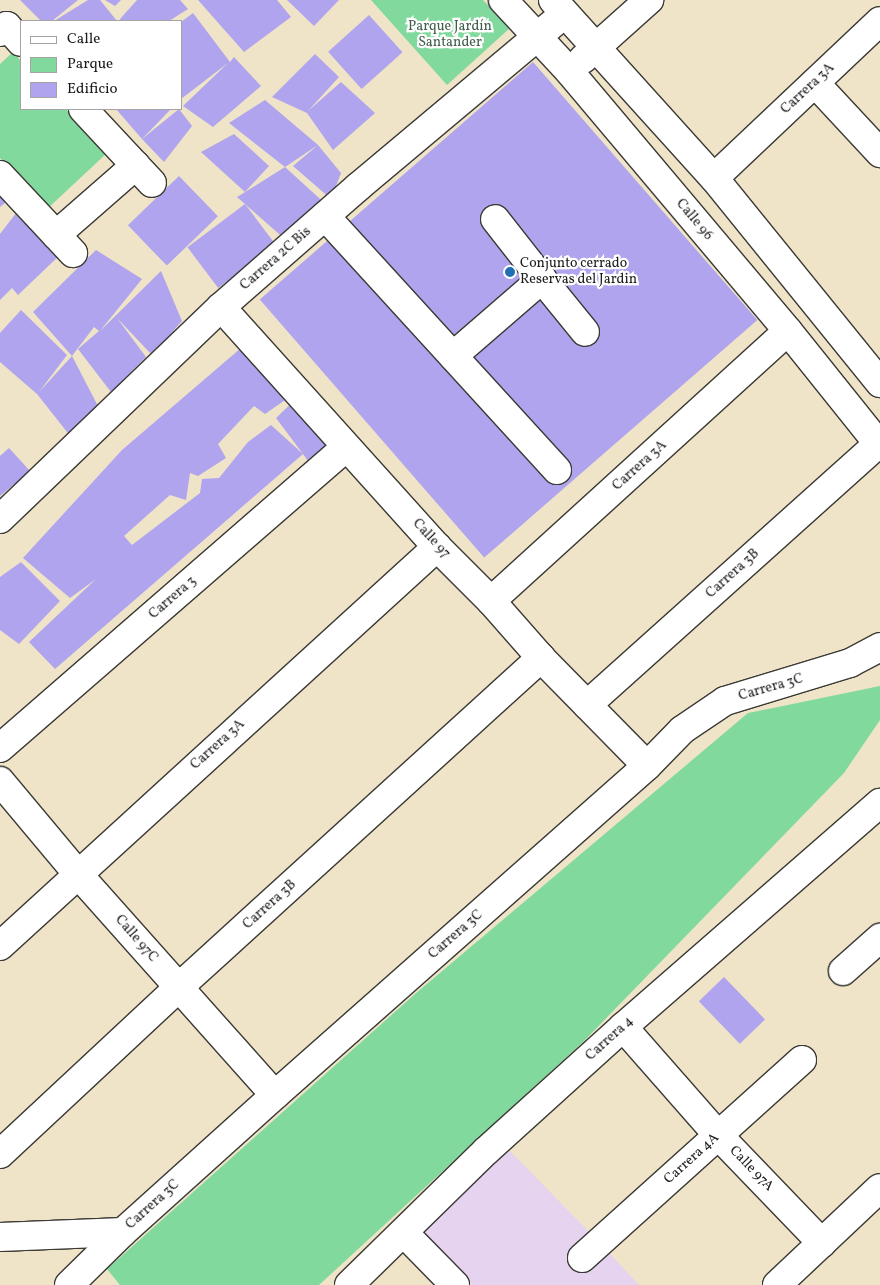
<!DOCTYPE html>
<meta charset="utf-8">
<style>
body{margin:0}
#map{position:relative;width:880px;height:1285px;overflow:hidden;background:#efe4c7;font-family:Vollkorn,serif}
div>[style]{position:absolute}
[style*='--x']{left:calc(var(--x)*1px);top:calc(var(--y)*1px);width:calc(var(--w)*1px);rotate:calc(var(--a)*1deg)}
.built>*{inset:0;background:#e5d3f0}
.green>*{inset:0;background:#82d99d}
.building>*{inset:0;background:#afa4ed;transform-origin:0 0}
.roads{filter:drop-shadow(1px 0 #3c3a36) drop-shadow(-1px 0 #3c3a36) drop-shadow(0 1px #3c3a36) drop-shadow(0 -1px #3c3a36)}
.minor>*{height:28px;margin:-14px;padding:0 14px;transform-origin:14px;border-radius:14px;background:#fff}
.dots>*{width:14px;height:14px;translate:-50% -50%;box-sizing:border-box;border:2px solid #fff;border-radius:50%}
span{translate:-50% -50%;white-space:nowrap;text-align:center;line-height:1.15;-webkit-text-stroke:4.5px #fff;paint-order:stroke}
.park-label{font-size:14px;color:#405e49}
.street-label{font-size:14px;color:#1c1c1c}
.poi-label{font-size:14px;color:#1c1c1c}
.left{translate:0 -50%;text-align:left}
.legend{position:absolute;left:20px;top:20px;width:162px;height:90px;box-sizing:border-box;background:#fff;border:1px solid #a4a4a4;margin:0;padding:6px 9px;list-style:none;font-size:15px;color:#1c1c1c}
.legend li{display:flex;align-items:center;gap:10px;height:25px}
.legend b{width:25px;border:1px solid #a4a4a4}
</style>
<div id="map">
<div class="built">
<i style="clip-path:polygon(505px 1146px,598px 1241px,639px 1285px,472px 1285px,414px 1223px)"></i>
</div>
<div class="green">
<i style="clip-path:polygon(371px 0,483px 0,510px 28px,447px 85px)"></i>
<i style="clip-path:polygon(13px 52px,21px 61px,21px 109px,66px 109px,107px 153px,47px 209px,0 158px,0 64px)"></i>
<i style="clip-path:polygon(880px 686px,880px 720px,844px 773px,583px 1042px,319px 1285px,120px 1285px,107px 1269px,415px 994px,748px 713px)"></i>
</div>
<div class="building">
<i style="clip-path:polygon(20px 0,78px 0,52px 21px,41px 21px)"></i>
<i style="clip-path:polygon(88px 0,100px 0,117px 21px,54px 21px)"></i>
<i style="clip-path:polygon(105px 0,121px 0,115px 6px)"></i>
<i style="clip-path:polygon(137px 0,180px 0,188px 9px,169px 21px,121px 21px,120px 19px)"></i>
<i style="clip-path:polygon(198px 0,277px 0,291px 17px,244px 52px)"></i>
<i style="clip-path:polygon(287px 0,339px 0,314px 26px)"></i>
<i style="clip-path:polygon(193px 13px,230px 62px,234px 57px,261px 86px,213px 127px,183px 106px,228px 63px,181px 99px,181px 22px)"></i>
<i style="left:369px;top:15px;width:50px;height:55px;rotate:48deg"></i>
<i style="clip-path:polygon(315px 54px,339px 77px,308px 111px,341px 82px,375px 113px,333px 150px,307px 113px,272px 97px)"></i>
<i style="left:533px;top:62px;width:342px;height:362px;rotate:49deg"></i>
<i style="clip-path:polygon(265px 100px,318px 145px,341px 173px,331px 199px,293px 166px,318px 145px,285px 167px,229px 123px)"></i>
<i style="clip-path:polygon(116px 109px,171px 109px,142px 139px)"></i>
<i style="clip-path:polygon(179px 109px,192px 126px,164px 162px,142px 139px)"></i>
<i style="clip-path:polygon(234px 134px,269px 166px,245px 192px,201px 152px)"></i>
<i style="clip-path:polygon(285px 167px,330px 208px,287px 241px,237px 197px)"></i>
<i style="left:179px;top:176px;width:56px;height:71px;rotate:46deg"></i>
<i style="clip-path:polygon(0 193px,5px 203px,0 207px)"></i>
<i style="left:245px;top:204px;width:51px;height:72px;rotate:53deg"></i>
<i style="clip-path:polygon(20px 208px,62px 253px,18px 295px,12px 288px,0 300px,0 234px)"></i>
<i style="clip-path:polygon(96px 250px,142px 279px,100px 331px,161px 271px,182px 321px,152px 355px,117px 318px,146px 357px,111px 392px,78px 349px,99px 331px,94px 327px,72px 356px,99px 408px,71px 437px,37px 394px,0 362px,0 333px,21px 310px,67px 355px,39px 392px,72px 356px,33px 312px)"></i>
<i style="clip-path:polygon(241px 348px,288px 398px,265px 414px,254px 406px,218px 444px,226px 458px,198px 476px,190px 473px,186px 500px,170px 495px,124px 536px,132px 545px,200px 493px,202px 479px,219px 478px,248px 442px,271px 425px,303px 454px,276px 418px,300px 395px,335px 437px,308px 461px,303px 454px,55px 669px,29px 642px,96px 579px,70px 598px,23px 558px,122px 450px)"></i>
<i style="clip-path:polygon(9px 448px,30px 471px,0 496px,0 456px)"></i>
<i style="clip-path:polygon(21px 562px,60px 601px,19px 644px,0 630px,0 577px)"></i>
<i style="left:724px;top:977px;width:59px;height:35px;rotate:46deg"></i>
</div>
<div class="roads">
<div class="minor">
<i style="--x:503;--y:0;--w:97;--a:47.1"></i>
<i style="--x:569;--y:71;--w:340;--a:49.9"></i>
<i style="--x:788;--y:331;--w:147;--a:51.3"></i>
<i style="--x:553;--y:0;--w:240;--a:47.9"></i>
<i style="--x:714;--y:178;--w:264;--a:51"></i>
<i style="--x:0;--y:32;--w:9;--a:-41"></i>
<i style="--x:7;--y:26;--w:21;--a:49"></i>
<i style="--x:583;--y:59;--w:89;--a:-41.8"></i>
<i style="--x:815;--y:83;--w:96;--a:47.1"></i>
<i style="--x:83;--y:109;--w:101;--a:47"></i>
<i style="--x:0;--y:175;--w:107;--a:46.9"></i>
<i style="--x:714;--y:178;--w:228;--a:-43.4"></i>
<i style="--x:325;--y:216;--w:344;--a:47.6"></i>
<i style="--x:56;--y:235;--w:106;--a:-41.2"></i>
<i style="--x:542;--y:279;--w:68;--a:50.9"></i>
<i style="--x:221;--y:307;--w:323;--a:48"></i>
<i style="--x:437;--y:547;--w:76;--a:45"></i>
<i style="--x:491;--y:601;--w:76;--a:48.7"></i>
<i style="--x:541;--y:658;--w:151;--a:45.5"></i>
<i style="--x:453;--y:356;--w:118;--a:-40.9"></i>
<i style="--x:542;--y:279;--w:76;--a:-128.1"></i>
<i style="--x:0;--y:519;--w:306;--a:-43.8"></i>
<i style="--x:221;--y:307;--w:182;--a:-41.2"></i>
<i style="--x:358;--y:187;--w:270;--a:-40"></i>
<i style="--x:491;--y:601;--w:401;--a:-42.3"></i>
<i style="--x:587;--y:705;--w:391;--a:-41.9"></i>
<i style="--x:0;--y:748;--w:459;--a:-41"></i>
<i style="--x:0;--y:781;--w:120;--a:50.1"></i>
<i style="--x:77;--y:873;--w:297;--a:48.3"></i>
<i style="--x:0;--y:946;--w:592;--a:-42.4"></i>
<i style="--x:843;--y:971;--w:50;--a:-41.7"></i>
<i style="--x:623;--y:1027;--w:144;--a:48.7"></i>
<i style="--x:718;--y:1135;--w:150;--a:46.1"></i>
<i style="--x:0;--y:1154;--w:243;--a:-43"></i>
<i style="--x:178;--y:988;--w:491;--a:-42.3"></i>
<i style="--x:404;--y:1233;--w:73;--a:45.6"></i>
<i style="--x:0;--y:1237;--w:123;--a:-2.3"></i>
<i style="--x:582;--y:1258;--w:296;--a:-42"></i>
<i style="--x:69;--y:1285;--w:76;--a:-44.5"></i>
<i style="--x:123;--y:1232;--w:205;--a:-42"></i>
<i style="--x:275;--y:1095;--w:497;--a:-41.5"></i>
<i style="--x:647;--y:766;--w:50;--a:-45.8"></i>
<i style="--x:682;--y:730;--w:52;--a:-34"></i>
<i style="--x:725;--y:701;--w:131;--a:-16.9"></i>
<i style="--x:850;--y:663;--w:34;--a:-28"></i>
<i style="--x:349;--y:1285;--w:192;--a:-44.4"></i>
<i style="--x:486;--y:1151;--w:185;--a:-42.1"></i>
<i style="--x:623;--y:1027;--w:341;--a:-41.1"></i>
<i style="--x:777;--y:1285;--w:141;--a:-43.3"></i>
</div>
</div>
<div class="dots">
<i style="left:510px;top:272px;background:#1f6fb2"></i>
</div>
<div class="park-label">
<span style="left:450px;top:35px">Parque Jardín<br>Santander</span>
</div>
<div class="street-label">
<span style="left:808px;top:89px;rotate:-43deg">Carrera 3A</span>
<span style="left:694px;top:220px;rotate:50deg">Calle 96</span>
<span style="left:276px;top:259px;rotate:-41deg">Carrera 2C Bis</span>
<span style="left:640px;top:466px;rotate:-42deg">Carrera 3A</span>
<span style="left:431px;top:539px;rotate:47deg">Calle 97</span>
<span style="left:733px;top:574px;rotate:-42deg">Carrera 3B</span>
<span style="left:173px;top:598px;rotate:-41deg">Carrera 3</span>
<span style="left:771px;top:688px;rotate:-16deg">Carrera 3C</span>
<span style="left:218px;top:745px;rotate:-42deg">Carrera 3A</span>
<span style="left:270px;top:905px;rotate:-42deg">Carrera 3B</span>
<span style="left:456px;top:935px;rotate:-41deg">Carrera 3C</span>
<span style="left:136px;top:939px;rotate:49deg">Calle 97C</span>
<span style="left:610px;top:1039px;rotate:-42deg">Carrera 4</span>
<span style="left:692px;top:1159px;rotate:-42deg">Carrera 4A</span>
<span style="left:751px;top:1169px;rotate:46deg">Calle 97A</span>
<span style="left:153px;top:1205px;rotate:-42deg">Carrera 3C</span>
</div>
<div class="poi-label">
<span class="left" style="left:520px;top:272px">Conjunto cerrado<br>Reservas del Jardin</span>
</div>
<ul class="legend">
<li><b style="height:6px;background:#fff"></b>Calle</li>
<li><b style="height:14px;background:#82d99d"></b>Parque</li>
<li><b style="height:14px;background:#afa4ed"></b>Edificio</li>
</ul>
</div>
